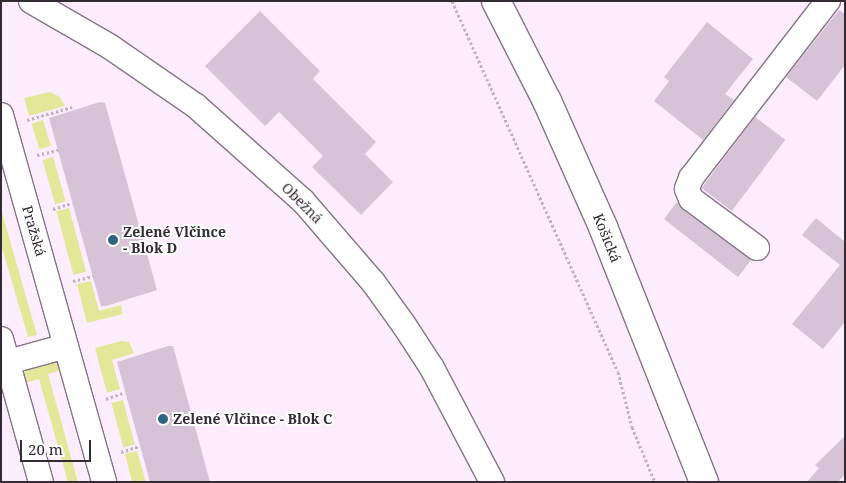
<!DOCTYPE html>
<meta charset="utf-8">
<style>
body{margin:0}
#map{position:relative;width:846px;height:483px;overflow:hidden;background:#fdedfe;font-family:"Noto Serif",serif}
div>[style]{position:absolute}
[style*='--x']{left:calc(var(--x)*1px);top:calc(var(--y)*1px);width:calc(var(--w)*1px);rotate:calc(var(--a)*1deg)}
.green>*{inset:0;background:#e4e798;transform-origin:0 0}
.building>*{inset:0;background:#d6c3d7;transform-origin:0 0}
.path>*{height:3px;margin-top:-1.5px;transform-origin:0;background:repeating-linear-gradient(90deg,#bfb1bf 0 2.5px,transparent 0 5px)}
.roads{filter:drop-shadow(1px 0 #857486) drop-shadow(-1px 0 #857486) drop-shadow(0 1px #857486) drop-shadow(0 -1px #857486)}
.minor>*{height:24px;margin:-12px;padding:0 12px;transform-origin:12px;border-radius:12px;background:#fff}
.primary>*{height:28px;margin:-14px;padding:0 14px;transform-origin:14px;border-radius:14px;background:#fff}
.dots>*{width:14px;height:14px;translate:-50% -50%;box-sizing:border-box;border:2px solid #fff;border-radius:50%}
span{translate:-50% -50%;white-space:nowrap;text-align:center;line-height:1.15;-webkit-text-stroke:4px #fff;paint-order:stroke}
.street-label{font-size:14px;color:#332b33}
.poi-label{font-size:14px;color:#332b33;font-weight:700}
.left{translate:0 -50%;text-align:left}
.frame{position:absolute;inset:0;border:2px solid #332b33;pointer-events:none}
.scale{position:absolute;left:20px;top:440px;width:71px;height:22px;box-sizing:border-box;border:2px solid #332b33;border-top:0;padding-left:6px;font-size:15px;line-height:18px;white-space:nowrap;color:#332b33;-webkit-text-stroke:4px #fff;paint-order:stroke}
</style>
<div id="map">
<div class="green">
<i style="clip-path:polygon(50px 92px,60px 97px,65px 106px,29px 116px,24px 98px)"></i>
<i style="left:43px;top:120px;width:27px;height:12px;rotate:73deg"></i>
<i style="left:53px;top:157px;width:46px;height:11px;rotate:74deg"></i>
<i style="left:69px;top:208px;width:66px;height:13px;rotate:75deg"></i>
<i style="clip-path:polygon(1px 209px,37px 335px,28px 337px,1px 244px)"></i>
<i style="clip-path:polygon(91px 281px,99px 311px,121px 305px,123px 314px,87px 323px,77px 284px)"></i>
<i style="clip-path:polygon(121px 341px,129px 342px,134px 353px,112px 360px,120px 389px,107px 393px,95px 348px)"></i>
<i style="clip-path:polygon(56px 360px,65px 369px,48px 374px,78px 482px,68px 482px,39px 379px,22px 384px,21px 377px,28px 367px)"></i>
<i style="left:123px;top:400px;width:46px;height:12px;rotate:75deg"></i>
<i style="clip-path:polygon(137px 451px,146px 482px,132px 482px,125px 454px)"></i>
</div>
<div class="building">
<i style="clip-path:polygon(839px 10px,845px 14px,845px 65px,817px 101px,786px 77px)"></i>
<i style="clip-path:polygon(260px 11px,320px 71px,313px 79px,376px 142px,365px 154px,393px 182px,361px 215px,312px 167px,323px 156px,279px 112px,265px 126px,205px 66px)"></i>
<i style="clip-path:polygon(707px 22px,753px 59px,725px 94px,734px 100px,703px 140px,654px 101px,669px 81px,664px 77px)"></i>
<i style="clip-path:polygon(100px 102px,105px 103px,157px 290px,106px 306px,101px 306px,49px 118px)"></i>
<i style="left:755px;top:117px;width:38px;height:89px;rotate:37deg"></i>
<i style="clip-path:polygon(677px 202px,683px 210px,751px 260px,738px 277px,664px 219px)"></i>
<i style="clip-path:polygon(816px 218px,845px 242px,845px 322px,823px 349px,792px 324px,840px 265px,802px 235px)"></i>
<i style="clip-path:polygon(168px 346px,173px 346px,210px 482px,150px 482px,117px 362px)"></i>
<i style="clip-path:polygon(845px 436px,845px 474px,838px 482px,807px 482px,819px 468px,815px 465px)"></i>
</div>
<div class="path">
<i style="--x:452;--y:1;--w:406;--a:65.9"></i>
<i style="--x:618;--y:372;--w:57;--a:75.7"></i>
<i style="--x:632;--y:427;--w:60;--a:67.3"></i>
<i style="--x:27;--y:120;--w:47;--a:-16.1"></i>
<i style="--x:37;--y:155;--w:22;--a:-13"></i>
<i style="--x:53;--y:209;--w:20;--a:-18"></i>
<i style="--x:73;--y:281;--w:21;--a:-14"></i>
<i style="--x:106;--y:399;--w:20;--a:-20"></i>
<i style="--x:121;--y:452;--w:20;--a:-18"></i>
</div>
<div class="roads">
<div class="minor">
<i style="--x:31;--y:1;--w:90;--a:30"></i>
<i style="--x:109;--y:46;--w:106;--a:34.6"></i>
<i style="--x:196;--y:106;--w:143;--a:41.6"></i>
<i style="--x:303;--y:201;--w:107;--a:49.2"></i>
<i style="--x:373;--y:282;--w:53;--a:54.2"></i>
<i style="--x:404;--y:325;--w:51;--a:56.9"></i>
<i style="--x:432;--y:368;--w:129;--a:62.2"></i>
<i style="--x:1;--y:115;--w:381;--a:74.3"></i>
<i style="--x:757;--y:248;--w:82;--a:-143.4"></i>
<i style="--x:691;--y:199;--w:11;--a:-112"></i>
<i style="--x:687;--y:189;--w:12;--a:-70"></i>
<i style="--x:691;--y:178;--w:224;--a:-52.3"></i>
<i style="--x:1;--y:339;--w:148;--a:74.4"></i>
<i style="--x:8;--y:362;--w:60;--a:-15.4"></i>
</div>
<div class="primary">
<i style="--x:496;--y:1;--w:112;--a:63"></i>
<i style="--x:547;--y:101;--w:138;--a:66"></i>
<i style="--x:603;--y:227;--w:274;--a:68.4"></i>
</div>
</div>
<div class="dots">
<i style="left:113px;top:240px;background:#306480"></i>
<i style="left:163px;top:419px;background:#306480"></i>
</div>
<div class="street-label">
<span style="left:302px;top:203px;rotate:45deg">Obežná</span>
<span style="left:34px;top:231px;rotate:74deg">Pražská</span>
<span style="left:607px;top:238px;rotate:68deg">Košická</span>
</div>
<div class="poi-label">
<span class="left" style="left:123px;top:240px">Zelené Vlčince<br>- Blok D</span>
<span class="left" style="left:173px;top:419px">Zelené Vlčince - Blok C</span>
</div>
<div class="frame"></div>
<div class="scale">20 m</div>
</div>
